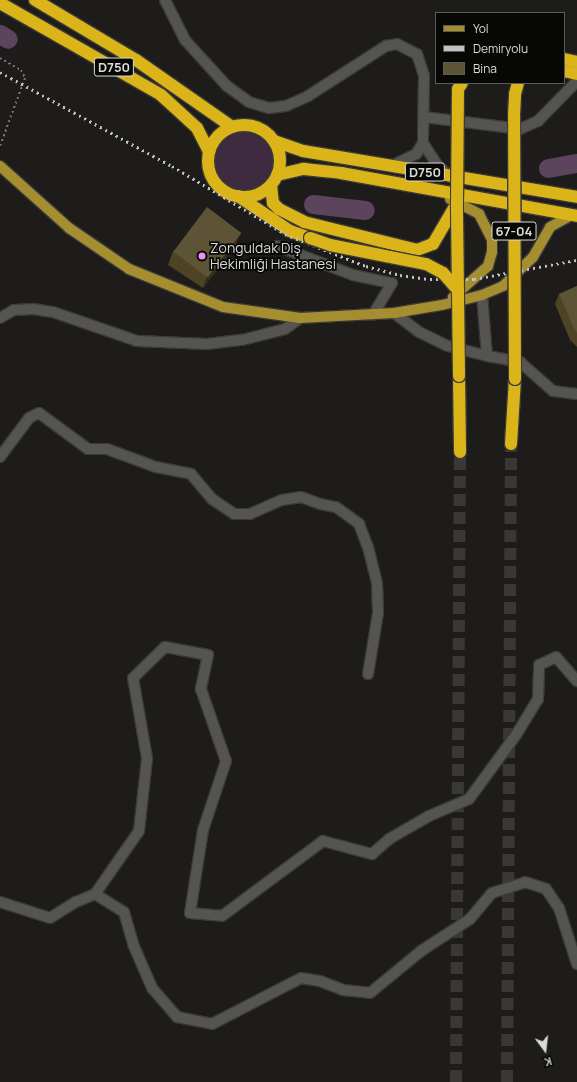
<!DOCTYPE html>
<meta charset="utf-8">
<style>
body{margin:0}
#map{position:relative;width:577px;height:1082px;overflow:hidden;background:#1d1c1a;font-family:Manrope,sans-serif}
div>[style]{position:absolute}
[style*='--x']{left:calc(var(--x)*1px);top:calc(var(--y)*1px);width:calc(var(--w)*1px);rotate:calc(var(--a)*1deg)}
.green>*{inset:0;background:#3e2b3f}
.round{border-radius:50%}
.river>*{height:19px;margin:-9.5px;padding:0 9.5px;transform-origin:9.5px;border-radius:9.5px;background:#5c445d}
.highway-tunnel>*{height:12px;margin-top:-6px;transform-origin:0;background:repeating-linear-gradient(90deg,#393836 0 12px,transparent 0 18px)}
.path>*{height:2px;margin-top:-1px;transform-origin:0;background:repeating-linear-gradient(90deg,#787775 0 2px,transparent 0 5px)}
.roads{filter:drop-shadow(1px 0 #3a3a38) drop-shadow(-1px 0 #3a3a38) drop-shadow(0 1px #3a3a38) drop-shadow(0 -1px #3a3a38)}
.minor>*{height:10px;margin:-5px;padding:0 5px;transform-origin:5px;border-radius:5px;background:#555451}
.major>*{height:10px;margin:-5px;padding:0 5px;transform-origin:5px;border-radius:5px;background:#a58e2f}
.highway>*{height:12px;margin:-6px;padding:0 6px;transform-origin:6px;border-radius:6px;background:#dab418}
.highway>.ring{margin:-6px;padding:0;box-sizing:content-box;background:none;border:12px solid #dab418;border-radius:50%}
.rail>*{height:3px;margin-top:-1.5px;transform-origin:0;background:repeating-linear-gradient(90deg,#c1c1bf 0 2px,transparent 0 6px)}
.bridges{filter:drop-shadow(1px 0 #3a3a38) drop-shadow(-1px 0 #3a3a38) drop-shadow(0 1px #3a3a38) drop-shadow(0 -1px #3a3a38)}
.highway-bridge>*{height:12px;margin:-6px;padding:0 6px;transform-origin:6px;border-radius:6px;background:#dab418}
.wall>*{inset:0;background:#4e4325}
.shaded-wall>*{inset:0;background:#342d18}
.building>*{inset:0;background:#5d5438;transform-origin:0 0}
.dots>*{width:11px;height:11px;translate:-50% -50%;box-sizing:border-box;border:2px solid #070706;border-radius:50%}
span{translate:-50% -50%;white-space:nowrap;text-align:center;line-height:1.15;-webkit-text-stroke:3.5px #070706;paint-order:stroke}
.shield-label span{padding:1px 3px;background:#070706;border:1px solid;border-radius:3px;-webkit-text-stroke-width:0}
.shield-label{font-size:13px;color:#dadad8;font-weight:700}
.poi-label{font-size:14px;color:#dadad8}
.left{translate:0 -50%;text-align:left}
.legend{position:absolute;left:435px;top:12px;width:130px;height:72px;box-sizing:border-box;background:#070706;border:1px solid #5b5b5a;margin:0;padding:5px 7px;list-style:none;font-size:12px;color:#dadad8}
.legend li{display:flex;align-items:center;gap:8px;height:20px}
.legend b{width:20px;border:1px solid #5b5b5a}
.north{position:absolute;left:525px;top:1030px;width:40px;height:40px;-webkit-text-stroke:3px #070706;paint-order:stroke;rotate:165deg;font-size:11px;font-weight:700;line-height:16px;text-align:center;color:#dadad8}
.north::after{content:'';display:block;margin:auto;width:14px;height:18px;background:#dadad8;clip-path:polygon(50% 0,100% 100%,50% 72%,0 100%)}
</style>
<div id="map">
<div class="green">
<i class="round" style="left:211px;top:128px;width:66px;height:66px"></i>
</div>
<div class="river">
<i style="--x:0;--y:34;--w:9;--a:32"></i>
<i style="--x:548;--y:168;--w:29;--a:-10"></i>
<i style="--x:313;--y:204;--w:52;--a:6.6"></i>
</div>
<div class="highway-tunnel">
<i style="--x:456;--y:1082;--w:630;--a:-89.64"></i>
<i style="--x:507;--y:1082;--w:638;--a:-89.64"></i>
</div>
<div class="path">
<i style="--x:0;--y:58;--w:24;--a:30"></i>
<i style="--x:21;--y:70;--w:9;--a:63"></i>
<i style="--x:25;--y:78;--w:72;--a:110.2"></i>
</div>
<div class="roads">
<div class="minor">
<i style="--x:165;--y:0;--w:45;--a:63.4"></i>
<i style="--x:185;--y:40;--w:62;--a:47.6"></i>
<i style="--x:227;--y:86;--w:27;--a:36"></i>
<i style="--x:249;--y:102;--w:21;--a:17"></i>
<i style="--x:269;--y:108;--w:17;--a:-7"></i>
<i style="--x:286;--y:106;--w:24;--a:-24"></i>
<i style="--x:308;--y:96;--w:93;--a:-32.7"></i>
<i style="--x:386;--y:46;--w:11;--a:-10"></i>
<i style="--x:397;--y:44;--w:22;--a:27"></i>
<i style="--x:417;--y:54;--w:23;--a:72"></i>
<i style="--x:424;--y:76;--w:67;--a:90.9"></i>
<i style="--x:423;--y:143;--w:13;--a:122"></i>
<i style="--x:416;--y:154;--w:28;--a:154"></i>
<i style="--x:424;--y:117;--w:97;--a:7.1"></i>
<i style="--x:520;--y:129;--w:20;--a:-24"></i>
<i style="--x:538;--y:121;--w:56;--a:-45.7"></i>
<i style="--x:423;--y:143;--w:27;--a:57"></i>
<i style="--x:438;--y:166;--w:16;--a:40"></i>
<i style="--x:277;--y:246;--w:81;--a:20.9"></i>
<i style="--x:353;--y:275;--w:40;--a:12"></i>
<i style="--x:392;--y:283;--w:37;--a:121"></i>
<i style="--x:394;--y:313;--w:31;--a:37"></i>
<i style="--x:419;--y:332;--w:32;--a:26"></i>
<i style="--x:448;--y:346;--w:40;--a:14.4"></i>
<i style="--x:487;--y:356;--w:61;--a:-94.7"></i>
<i style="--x:0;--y:318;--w:16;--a:-30"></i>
<i style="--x:14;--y:310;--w:19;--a:-3"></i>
<i style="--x:33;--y:309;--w:20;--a:9"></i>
<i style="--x:53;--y:312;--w:89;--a:19"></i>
<i style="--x:137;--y:341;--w:70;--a:2.5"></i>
<i style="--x:207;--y:344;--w:35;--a:-7"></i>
<i style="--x:242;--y:340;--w:44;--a:-14.3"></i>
<i style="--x:285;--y:329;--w:19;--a:-36"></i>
<i style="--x:487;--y:356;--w:34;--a:10"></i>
<i style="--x:520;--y:362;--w:44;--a:41.3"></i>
<i style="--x:553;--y:391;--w:24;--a:7"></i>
<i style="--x:0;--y:457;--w:49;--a:-53.4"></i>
<i style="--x:29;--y:418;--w:11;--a:-27"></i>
<i style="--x:39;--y:413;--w:61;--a:36.3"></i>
<i style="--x:88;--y:449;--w:19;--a:0"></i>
<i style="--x:107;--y:449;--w:52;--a:20.2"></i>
<i style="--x:156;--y:467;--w:36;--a:11"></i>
<i style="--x:191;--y:474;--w:33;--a:50"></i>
<i style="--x:212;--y:499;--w:27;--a:34"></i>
<i style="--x:234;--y:514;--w:16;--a:0"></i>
<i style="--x:250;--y:514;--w:35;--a:-24"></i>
<i style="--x:282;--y:500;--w:19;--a:-9"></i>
<i style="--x:301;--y:497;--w:20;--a:20"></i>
<i style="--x:320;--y:504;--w:16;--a:11"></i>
<i style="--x:336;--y:507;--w:29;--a:36"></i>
<i style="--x:359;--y:524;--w:25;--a:69"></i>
<i style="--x:368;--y:547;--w:37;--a:76"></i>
<i style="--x:377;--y:583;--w:30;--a:88"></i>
<i style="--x:378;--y:613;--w:62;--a:99.3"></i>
<i style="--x:95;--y:894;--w:77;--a:-55.1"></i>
<i style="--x:139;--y:831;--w:73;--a:-83.7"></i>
<i style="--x:147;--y:758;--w:81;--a:-99.9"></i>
<i style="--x:133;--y:678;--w:45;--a:-44.1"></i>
<i style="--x:165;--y:647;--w:44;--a:10.5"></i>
<i style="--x:208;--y:655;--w:35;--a:102"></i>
<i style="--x:201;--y:689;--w:76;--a:70.9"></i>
<i style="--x:226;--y:761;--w:73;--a:108.4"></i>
<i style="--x:203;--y:830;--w:84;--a:98.9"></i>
<i style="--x:190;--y:913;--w:32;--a:5"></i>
<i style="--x:222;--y:916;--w:126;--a:-36.6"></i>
<i style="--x:323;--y:841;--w:51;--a:14.9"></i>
<i style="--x:372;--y:854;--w:23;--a:-41"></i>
<i style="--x:389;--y:839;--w:46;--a:-29.9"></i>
<i style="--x:429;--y:816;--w:43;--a:-23"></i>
<i style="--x:469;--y:799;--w:79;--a:-53.7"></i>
<i style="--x:516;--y:735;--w:42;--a:-58.6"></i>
<i style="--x:538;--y:699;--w:34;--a:-88"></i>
<i style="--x:539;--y:665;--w:19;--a:-25"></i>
<i style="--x:556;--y:657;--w:32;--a:49"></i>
<i style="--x:0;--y:902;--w:52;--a:17.7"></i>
<i style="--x:50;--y:918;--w:31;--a:-32"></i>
<i style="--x:76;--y:902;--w:21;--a:-23"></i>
<i style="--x:95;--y:894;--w:34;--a:32"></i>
<i style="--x:124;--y:912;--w:33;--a:74"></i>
<i style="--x:133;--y:944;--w:48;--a:66.6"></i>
<i style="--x:152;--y:988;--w:38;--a:49"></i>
<i style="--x:177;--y:1017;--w:36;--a:11"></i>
<i style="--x:212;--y:1024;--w:100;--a:-27.3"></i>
<i style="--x:301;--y:978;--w:19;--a:9"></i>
<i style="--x:320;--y:981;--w:25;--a:21"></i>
<i style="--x:343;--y:990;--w:27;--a:6"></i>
<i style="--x:370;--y:993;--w:66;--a:-39.5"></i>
<i style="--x:421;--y:951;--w:59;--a:-33.1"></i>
<i style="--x:470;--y:919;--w:34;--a:-50"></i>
<i style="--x:492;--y:893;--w:35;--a:-18"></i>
<i style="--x:525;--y:882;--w:22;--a:18"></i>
<i style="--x:546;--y:889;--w:23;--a:56"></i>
<i style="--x:559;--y:908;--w:59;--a:72.2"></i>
</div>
<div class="major">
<i style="--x:0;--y:166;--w:93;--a:41.9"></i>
<i style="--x:69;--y:228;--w:73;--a:34.3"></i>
<i style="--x:129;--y:269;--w:101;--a:22"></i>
<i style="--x:223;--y:307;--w:78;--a:8.1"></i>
<i style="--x:300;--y:318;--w:94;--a:-3"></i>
<i style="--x:394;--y:313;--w:49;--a:-9.5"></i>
<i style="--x:442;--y:305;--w:41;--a:-14"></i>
<i style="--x:482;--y:295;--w:23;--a:-23"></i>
<i style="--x:503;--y:286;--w:42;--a:-44"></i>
<i style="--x:533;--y:257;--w:34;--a:-60"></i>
<i style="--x:550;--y:227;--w:25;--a:-29"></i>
<i style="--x:450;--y:199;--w:33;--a:27"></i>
<i style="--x:479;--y:214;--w:28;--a:63"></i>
<i style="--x:492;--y:239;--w:13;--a:90"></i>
<i style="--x:492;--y:252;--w:15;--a:106"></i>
<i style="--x:488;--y:266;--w:47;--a:138.5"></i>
</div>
<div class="highway">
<i style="--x:35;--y:0;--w:117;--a:30.7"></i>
<i style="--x:136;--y:60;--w:117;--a:34.9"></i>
<i style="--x:0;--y:3;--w:185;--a:29.7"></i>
<i style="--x:161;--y:95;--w:49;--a:42.5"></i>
<i style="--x:197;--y:128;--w:27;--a:63"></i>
<i style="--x:564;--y:59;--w:13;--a:13"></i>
<i style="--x:564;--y:71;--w:13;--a:13"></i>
<i class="ring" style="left:208px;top:125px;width:60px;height:60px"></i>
<i style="--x:274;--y:141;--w:31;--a:19"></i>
<i style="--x:303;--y:151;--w:278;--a:9.5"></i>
<i style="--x:277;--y:175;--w:28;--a:-13"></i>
<i style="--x:304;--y:169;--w:37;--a:6"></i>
<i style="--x:341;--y:173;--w:240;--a:10.3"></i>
<i style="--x:271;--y:185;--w:18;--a:84"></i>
<i style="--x:273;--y:203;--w:8;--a:45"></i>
<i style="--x:279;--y:209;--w:28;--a:27"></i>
<i style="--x:304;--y:222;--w:116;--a:13.9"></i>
<i style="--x:417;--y:250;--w:17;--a:-21"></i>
<i style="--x:433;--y:244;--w:48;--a:-59.7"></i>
<i style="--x:238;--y:196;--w:63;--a:33.9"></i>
<i style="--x:290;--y:231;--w:21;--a:19"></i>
<i style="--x:459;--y:376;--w:76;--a:89.2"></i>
<i style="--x:511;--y:444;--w:65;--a:-86.5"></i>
</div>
</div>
<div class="rail">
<i style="--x:0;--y:72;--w:196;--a:28.7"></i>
<i style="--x:172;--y:166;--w:132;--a:31"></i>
<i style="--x:285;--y:234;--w:87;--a:21.6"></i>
<i style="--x:366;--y:266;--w:35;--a:15"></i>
<i style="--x:400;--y:275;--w:30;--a:8"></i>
<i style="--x:430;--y:279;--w:44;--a:0"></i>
<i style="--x:474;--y:279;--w:105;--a:-10.5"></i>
</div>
<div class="bridges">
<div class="highway-bridge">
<i style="--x:310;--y:238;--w:21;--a:19"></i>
<i style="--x:330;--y:245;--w:98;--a:11.2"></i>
<i style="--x:426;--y:264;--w:19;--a:28"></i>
<i style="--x:443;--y:273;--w:23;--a:49"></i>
<i style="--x:459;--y:376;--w:173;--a:-90.7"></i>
<i style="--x:457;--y:203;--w:114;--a:-89.5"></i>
<i style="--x:458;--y:89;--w:7;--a:-56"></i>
<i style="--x:515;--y:379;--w:264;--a:-90.2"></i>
<i style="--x:514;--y:115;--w:21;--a:-87"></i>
<i style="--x:515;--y:94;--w:11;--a:-75"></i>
</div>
</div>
<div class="wall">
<i style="clip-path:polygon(235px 247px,203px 288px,168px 265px,173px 251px)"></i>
<i style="clip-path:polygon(577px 286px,577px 347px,570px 340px,555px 304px,559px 294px)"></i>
</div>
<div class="shaded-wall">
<i style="clip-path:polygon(241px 233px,235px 247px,203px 288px,208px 273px)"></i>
</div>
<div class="building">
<i style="left:207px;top:207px;width:43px;height:56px;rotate:37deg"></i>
<i style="clip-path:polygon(577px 286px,577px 333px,574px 329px,559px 294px)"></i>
</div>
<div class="dots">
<i style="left:202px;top:256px;background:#f08bf5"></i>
</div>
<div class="shield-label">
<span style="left:114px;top:67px">D750</span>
<span style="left:425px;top:172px">D750</span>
<span style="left:514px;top:231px">67-04</span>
</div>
<div class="poi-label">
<span class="left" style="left:210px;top:256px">Zonguldak Diş<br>Hekimliği Hastanesi</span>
</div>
<ul class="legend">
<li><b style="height:5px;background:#a58e2f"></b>Yol</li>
<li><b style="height:5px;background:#c1c1bf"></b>Demiryolu</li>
<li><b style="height:11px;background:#5d5438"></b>Bina</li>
</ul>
<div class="north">K</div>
</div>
